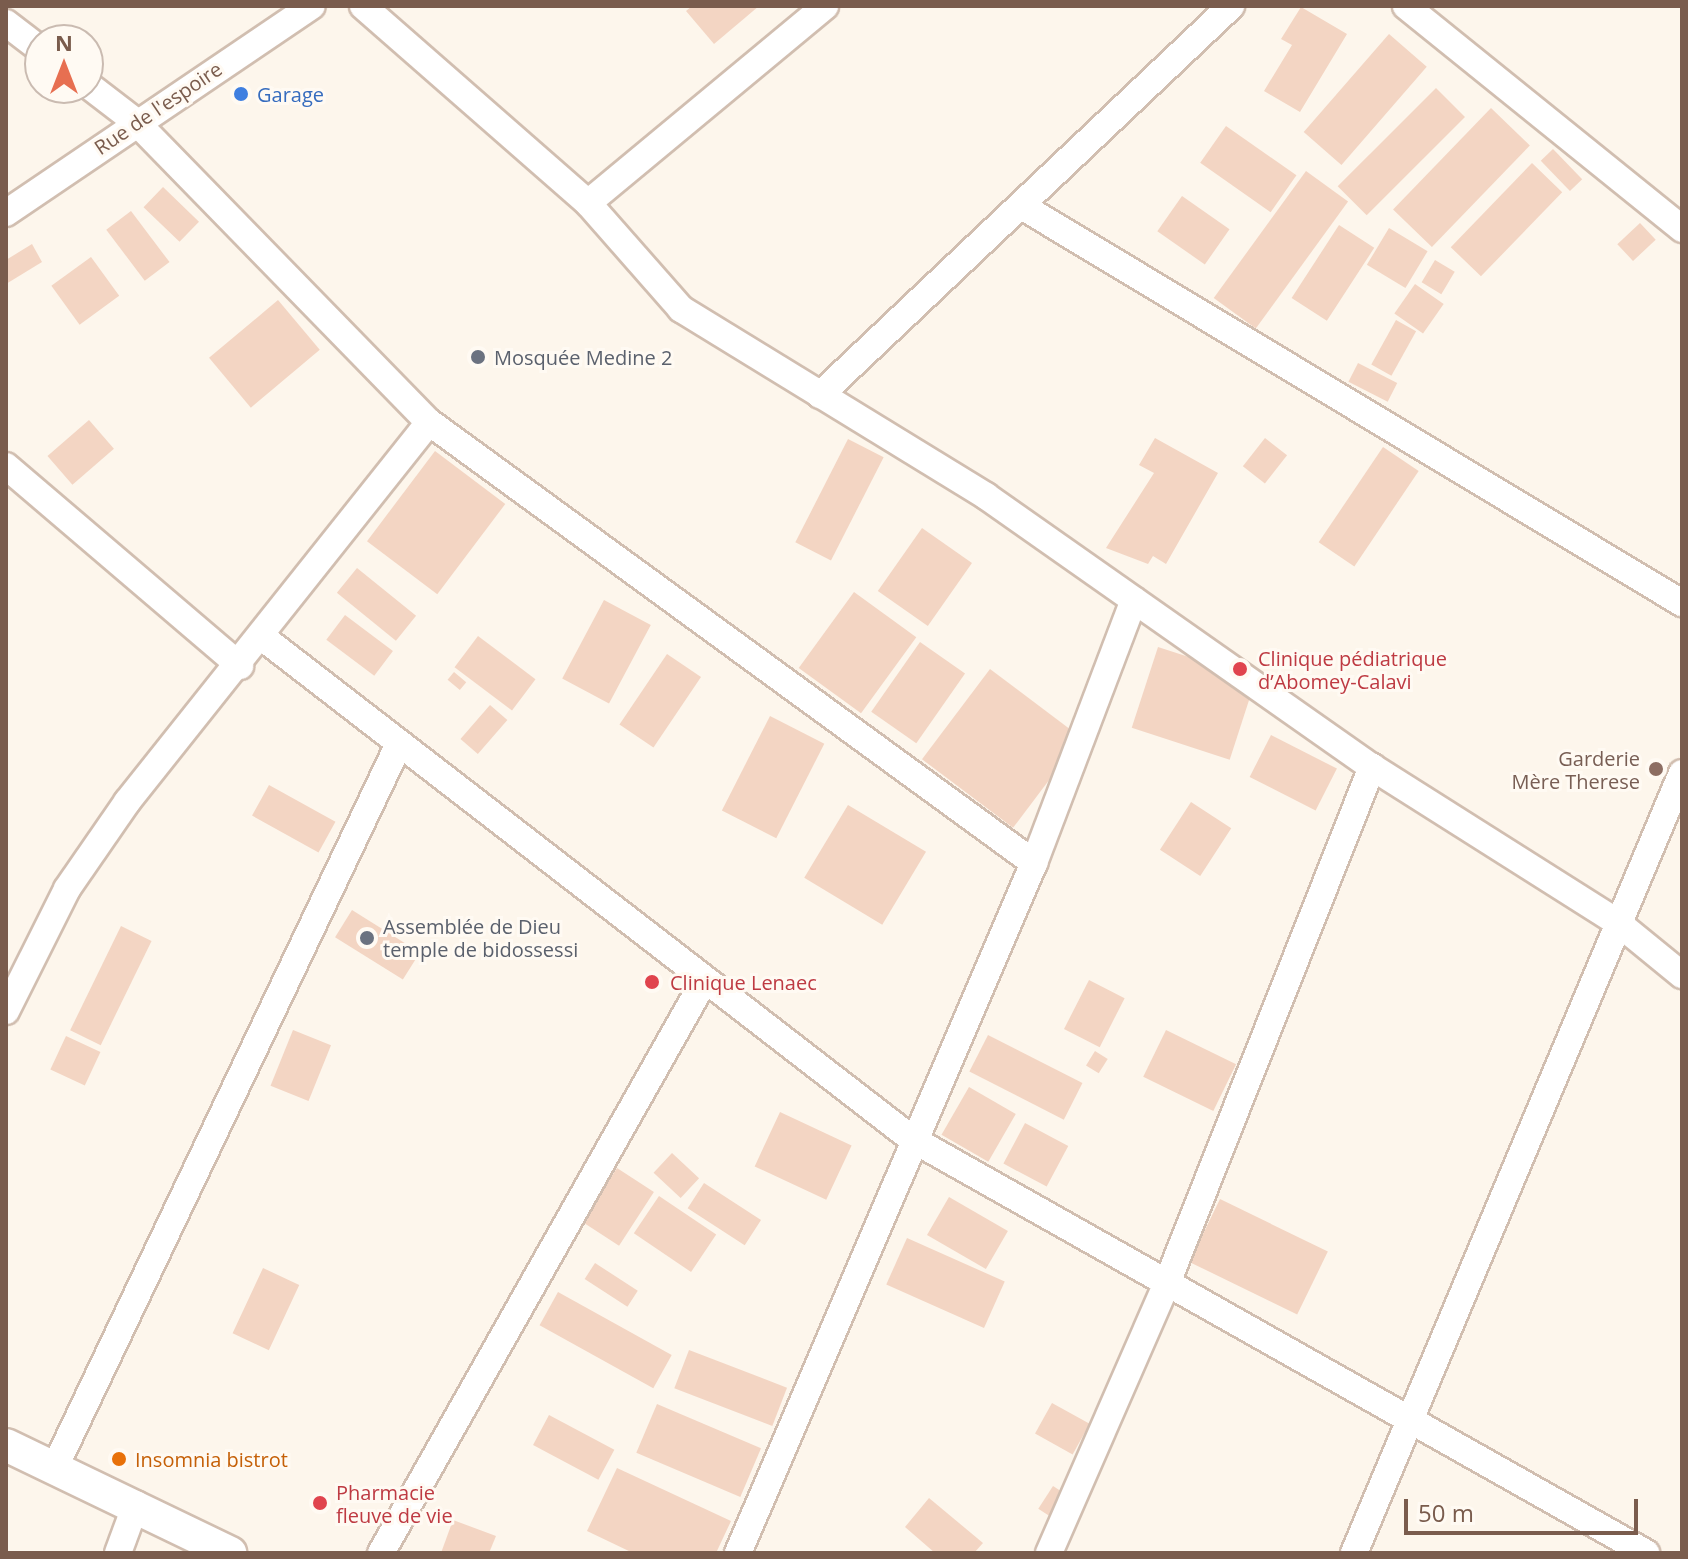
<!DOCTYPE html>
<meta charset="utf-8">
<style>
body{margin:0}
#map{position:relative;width:1688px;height:1559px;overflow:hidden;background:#fdf6ec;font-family:"Open Sans",sans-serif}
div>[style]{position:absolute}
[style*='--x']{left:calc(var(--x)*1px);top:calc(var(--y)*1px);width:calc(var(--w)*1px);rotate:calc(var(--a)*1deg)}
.building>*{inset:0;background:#f3d5c3;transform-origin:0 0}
.roads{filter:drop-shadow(2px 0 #d1beb0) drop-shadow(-2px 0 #d1beb0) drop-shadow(0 2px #d1beb0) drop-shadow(0 -2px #d1beb0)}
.minor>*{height:26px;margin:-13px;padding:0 13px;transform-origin:13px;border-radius:13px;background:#fff}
.tertiary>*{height:32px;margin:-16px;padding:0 16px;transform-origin:16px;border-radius:16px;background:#fff}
.dots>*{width:22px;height:22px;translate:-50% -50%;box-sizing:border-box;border:4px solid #fffaf3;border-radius:50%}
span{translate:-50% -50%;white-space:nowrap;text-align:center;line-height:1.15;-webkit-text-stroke:6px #fffaf3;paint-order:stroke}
.shop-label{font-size:20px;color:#366cbe}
.left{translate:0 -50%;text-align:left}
.street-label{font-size:20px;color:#7a5c4d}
.worship-label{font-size:20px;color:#5b616d}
.health-label{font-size:20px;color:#be3a42}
.education-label{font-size:20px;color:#785e54}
.right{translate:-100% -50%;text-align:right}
.food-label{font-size:20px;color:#c56008}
.frame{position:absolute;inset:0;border:8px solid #7a5c4d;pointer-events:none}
.north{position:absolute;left:24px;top:24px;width:80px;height:80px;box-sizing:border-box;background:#fffaf3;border:2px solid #cabbb1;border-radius:50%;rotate:0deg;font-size:22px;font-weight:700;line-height:32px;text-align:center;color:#7a5c4d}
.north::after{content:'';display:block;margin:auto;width:28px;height:36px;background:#e76f51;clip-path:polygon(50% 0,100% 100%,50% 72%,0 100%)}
.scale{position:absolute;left:1404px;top:1499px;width:234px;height:36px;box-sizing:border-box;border:4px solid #7a5c4d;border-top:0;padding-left:10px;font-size:24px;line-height:28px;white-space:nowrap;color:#7a5c4d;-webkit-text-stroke:6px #fffaf3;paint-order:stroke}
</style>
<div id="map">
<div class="building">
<i style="clip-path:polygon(692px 6px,759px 6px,714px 44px,686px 11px)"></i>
<i style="clip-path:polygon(1301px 7px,1347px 34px,1300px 112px,1264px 91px,1292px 45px,1281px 39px)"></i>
<i style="left:1389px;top:34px;width:50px;height:130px;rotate:41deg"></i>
<i style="left:1436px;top:88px;width:41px;height:139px;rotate:45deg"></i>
<i style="left:1491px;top:108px;width:54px;height:141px;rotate:44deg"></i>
<i style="left:1226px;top:126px;width:86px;height:45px;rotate:35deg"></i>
<i style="left:1553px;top:149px;width:42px;height:17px;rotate:46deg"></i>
<i style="left:1532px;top:163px;width:42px;height:117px;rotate:44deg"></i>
<i style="left:1306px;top:171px;width:52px;height:157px;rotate:36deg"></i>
<i style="left:163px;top:187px;width:50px;height:28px;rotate:44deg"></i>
<i style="left:1182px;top:196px;width:58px;height:43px;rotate:35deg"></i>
<i style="left:131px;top:211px;width:64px;height:31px;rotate:53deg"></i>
<i style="left:1640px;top:223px;width:23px;height:31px;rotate:47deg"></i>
<i style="left:1339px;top:225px;width:42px;height:87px;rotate:33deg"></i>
<i style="left:1389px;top:228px;width:45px;height:43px;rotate:31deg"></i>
<i style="clip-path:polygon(32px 244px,42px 262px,6px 284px,6px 260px)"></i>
<i style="left:91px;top:257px;width:48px;height:49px;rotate:54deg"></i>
<i style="left:1435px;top:260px;width:23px;height:26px;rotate:31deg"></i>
<i style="left:1415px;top:284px;width:35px;height:36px;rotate:35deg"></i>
<i style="left:278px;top:300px;width:65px;height:90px;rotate:50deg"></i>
<i style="left:1396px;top:320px;width:23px;height:51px;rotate:29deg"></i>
<i style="left:1358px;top:363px;width:44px;height:21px;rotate:27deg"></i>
<i style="left:89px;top:420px;width:38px;height:55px;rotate:49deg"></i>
<i style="clip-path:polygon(1155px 438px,1218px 473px,1166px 564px,1153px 556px,1148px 564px,1106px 548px,1154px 473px,1139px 465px)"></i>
<i style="left:1265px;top:438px;width:28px;height:36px;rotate:38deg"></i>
<i style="left:848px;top:439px;width:40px;height:116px;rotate:27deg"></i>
<i style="left:1383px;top:447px;width:43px;height:115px;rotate:34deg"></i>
<i style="left:435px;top:451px;width:88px;height:113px;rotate:37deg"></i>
<i style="left:922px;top:528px;width:61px;height:77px;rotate:35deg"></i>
<i style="left:357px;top:568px;width:76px;height:32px;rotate:39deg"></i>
<i style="left:854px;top:592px;width:77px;height:94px;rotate:36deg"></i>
<i style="left:604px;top:600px;width:53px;height:89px;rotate:28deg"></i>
<i style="left:345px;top:615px;width:60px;height:31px;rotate:37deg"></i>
<i style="left:478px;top:636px;width:72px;height:39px;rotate:37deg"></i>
<i style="left:920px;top:642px;width:55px;height:85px;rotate:35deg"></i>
<i style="left:1158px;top:647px;width:103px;height:85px;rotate:18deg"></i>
<i style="left:667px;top:654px;width:41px;height:85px;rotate:34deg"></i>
<i style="left:990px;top:669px;width:114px;height:113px;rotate:37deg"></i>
<i style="left:454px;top:672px;width:16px;height:10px;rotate:40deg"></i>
<i style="left:490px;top:705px;width:23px;height:45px;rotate:41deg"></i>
<i style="left:770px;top:716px;width:61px;height:106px;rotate:27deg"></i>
<i style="left:1271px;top:735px;width:74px;height:47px;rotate:27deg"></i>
<i style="left:269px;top:785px;width:76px;height:35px;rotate:29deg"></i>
<i style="left:1191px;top:802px;width:48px;height:57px;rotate:33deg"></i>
<i style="left:848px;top:805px;width:91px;height:85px;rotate:31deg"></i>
<i style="left:352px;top:910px;width:80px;height:32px;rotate:32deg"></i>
<i style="left:121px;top:926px;width:34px;height:116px;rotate:26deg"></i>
<i style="left:1089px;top:980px;width:40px;height:55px;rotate:27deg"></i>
<i style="left:293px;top:1030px;width:41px;height:60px;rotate:22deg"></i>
<i style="left:1166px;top:1030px;width:78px;height:52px;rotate:26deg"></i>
<i style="left:988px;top:1035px;width:106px;height:41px;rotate:27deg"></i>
<i style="left:66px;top:1036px;width:38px;height:37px;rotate:25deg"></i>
<i style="left:1095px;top:1051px;width:15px;height:17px;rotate:32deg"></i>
<i style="left:969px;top:1087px;width:54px;height:55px;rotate:30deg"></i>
<i style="left:780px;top:1112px;width:79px;height:60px;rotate:25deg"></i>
<i style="left:1025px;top:1123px;width:49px;height:46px;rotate:28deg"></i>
<i style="left:672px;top:1153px;width:37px;height:27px;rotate:43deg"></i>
<i style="left:617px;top:1168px;width:44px;height:64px;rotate:33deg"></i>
<i style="left:704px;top:1183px;width:68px;height:30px;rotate:33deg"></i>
<i style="left:659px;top:1196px;width:69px;height:45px;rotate:34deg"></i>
<i style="left:949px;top:1197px;width:68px;height:44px;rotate:30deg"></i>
<i style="left:1220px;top:1199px;width:120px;height:70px;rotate:26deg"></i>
<i style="left:907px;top:1238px;width:107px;height:51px;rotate:24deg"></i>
<i style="left:595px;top:1263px;width:51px;height:19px;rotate:33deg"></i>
<i style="left:263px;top:1268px;width:40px;height:72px;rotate:25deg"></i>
<i style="left:558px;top:1292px;width:130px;height:38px;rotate:29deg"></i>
<i style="left:689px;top:1350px;width:105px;height:41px;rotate:21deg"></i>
<i style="left:1052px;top:1403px;width:43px;height:35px;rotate:29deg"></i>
<i style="left:657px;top:1404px;width:113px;height:53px;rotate:23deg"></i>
<i style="left:549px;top:1415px;width:74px;height:34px;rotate:28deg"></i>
<i style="clip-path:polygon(617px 1468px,731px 1521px,716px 1553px,633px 1553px,587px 1531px)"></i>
<i style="left:1053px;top:1486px;width:17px;height:27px;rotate:33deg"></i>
<i style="clip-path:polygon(929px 1498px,983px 1543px,974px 1553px,935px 1553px,905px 1527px)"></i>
<i style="clip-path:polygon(453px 1520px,496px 1536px,489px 1553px,441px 1553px)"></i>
</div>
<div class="roads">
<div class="minor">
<i style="--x:363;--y:6;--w:299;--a:41.2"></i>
<i style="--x:588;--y:203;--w:141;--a:48.7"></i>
<i style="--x:681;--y:309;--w:358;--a:31.5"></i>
<i style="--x:986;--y:496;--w:472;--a:35.1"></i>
<i style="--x:1372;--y:767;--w:290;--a:32.3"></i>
<i style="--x:1617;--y:922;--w:84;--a:39.2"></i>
<i style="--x:1406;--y:6;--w:355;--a:38.9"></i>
<i style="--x:6;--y:23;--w:43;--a:37.4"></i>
<i style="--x:88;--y:85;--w:59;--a:37.5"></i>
<i style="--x:135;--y:121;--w:421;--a:45.7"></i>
<i style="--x:429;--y:422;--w:749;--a:36.09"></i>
<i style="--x:588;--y:203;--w:308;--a:-39.7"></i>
<i style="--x:1025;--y:208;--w:767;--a:31.02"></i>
<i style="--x:6;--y:213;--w:369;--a:-34.1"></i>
<i style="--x:820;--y:395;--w:566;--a:-43.42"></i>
<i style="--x:6;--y:466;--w:308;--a:40.5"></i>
<i style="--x:262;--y:637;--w:821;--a:37.68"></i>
<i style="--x:912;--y:1139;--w:843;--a:29.42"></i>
<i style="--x:6;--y:1011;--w:136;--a:-63.4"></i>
<i style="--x:67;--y:889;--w:106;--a:-55.4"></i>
<i style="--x:127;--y:802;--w:485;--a:-51.5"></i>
<i style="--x:55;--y:1467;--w:801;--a:-64.56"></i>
<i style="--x:118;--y:1553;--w:52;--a:-69.8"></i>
<i style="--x:381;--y:1553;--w:655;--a:-60.54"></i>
<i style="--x:738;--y:1553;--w:751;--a:-66.78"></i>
<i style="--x:1034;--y:863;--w:281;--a:-69.2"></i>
<i style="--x:1049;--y:1553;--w:289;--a:-66.4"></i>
<i style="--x:1165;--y:1288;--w:561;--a:-68.33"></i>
<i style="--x:1354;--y:1553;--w:846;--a:-67.19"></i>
</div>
<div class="tertiary">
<i style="--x:6;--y:1445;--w:249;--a:25.7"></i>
</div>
</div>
<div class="dots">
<i style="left:241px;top:94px;background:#3f7fe0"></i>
<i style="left:478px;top:357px;background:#6b7280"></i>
<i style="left:1240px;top:669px;background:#e0444e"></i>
<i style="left:1656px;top:769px;background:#8d6e63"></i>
<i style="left:367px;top:938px;background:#6b7280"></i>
<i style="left:652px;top:982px;background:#e0444e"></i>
<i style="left:119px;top:1459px;background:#e8710a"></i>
<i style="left:320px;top:1503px;background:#e0444e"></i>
</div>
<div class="shop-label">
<span class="left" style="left:257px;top:94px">Garage</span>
</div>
<div class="street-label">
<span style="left:158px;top:108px;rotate:-34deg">Rue de l'espoire</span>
</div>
<div class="worship-label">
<span class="left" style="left:494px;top:357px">Mosquée Medine 2</span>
<span class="left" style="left:383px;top:938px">Assemblée de Dieu<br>temple de bidossessi</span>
</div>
<div class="health-label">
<span class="left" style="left:1258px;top:670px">Clinique pédiatrique<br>d’Abomey-Calavi</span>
<span class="left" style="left:670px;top:982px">Clinique Lenaec</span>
<span class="left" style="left:336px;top:1504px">Pharmacie<br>fleuve de vie</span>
</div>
<div class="education-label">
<span class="right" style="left:1640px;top:770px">Garderie<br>Mère Therese</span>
</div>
<div class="food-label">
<span class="left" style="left:135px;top:1459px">Insomnia bistrot</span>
</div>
<div class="frame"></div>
<div class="north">N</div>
<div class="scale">50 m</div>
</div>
